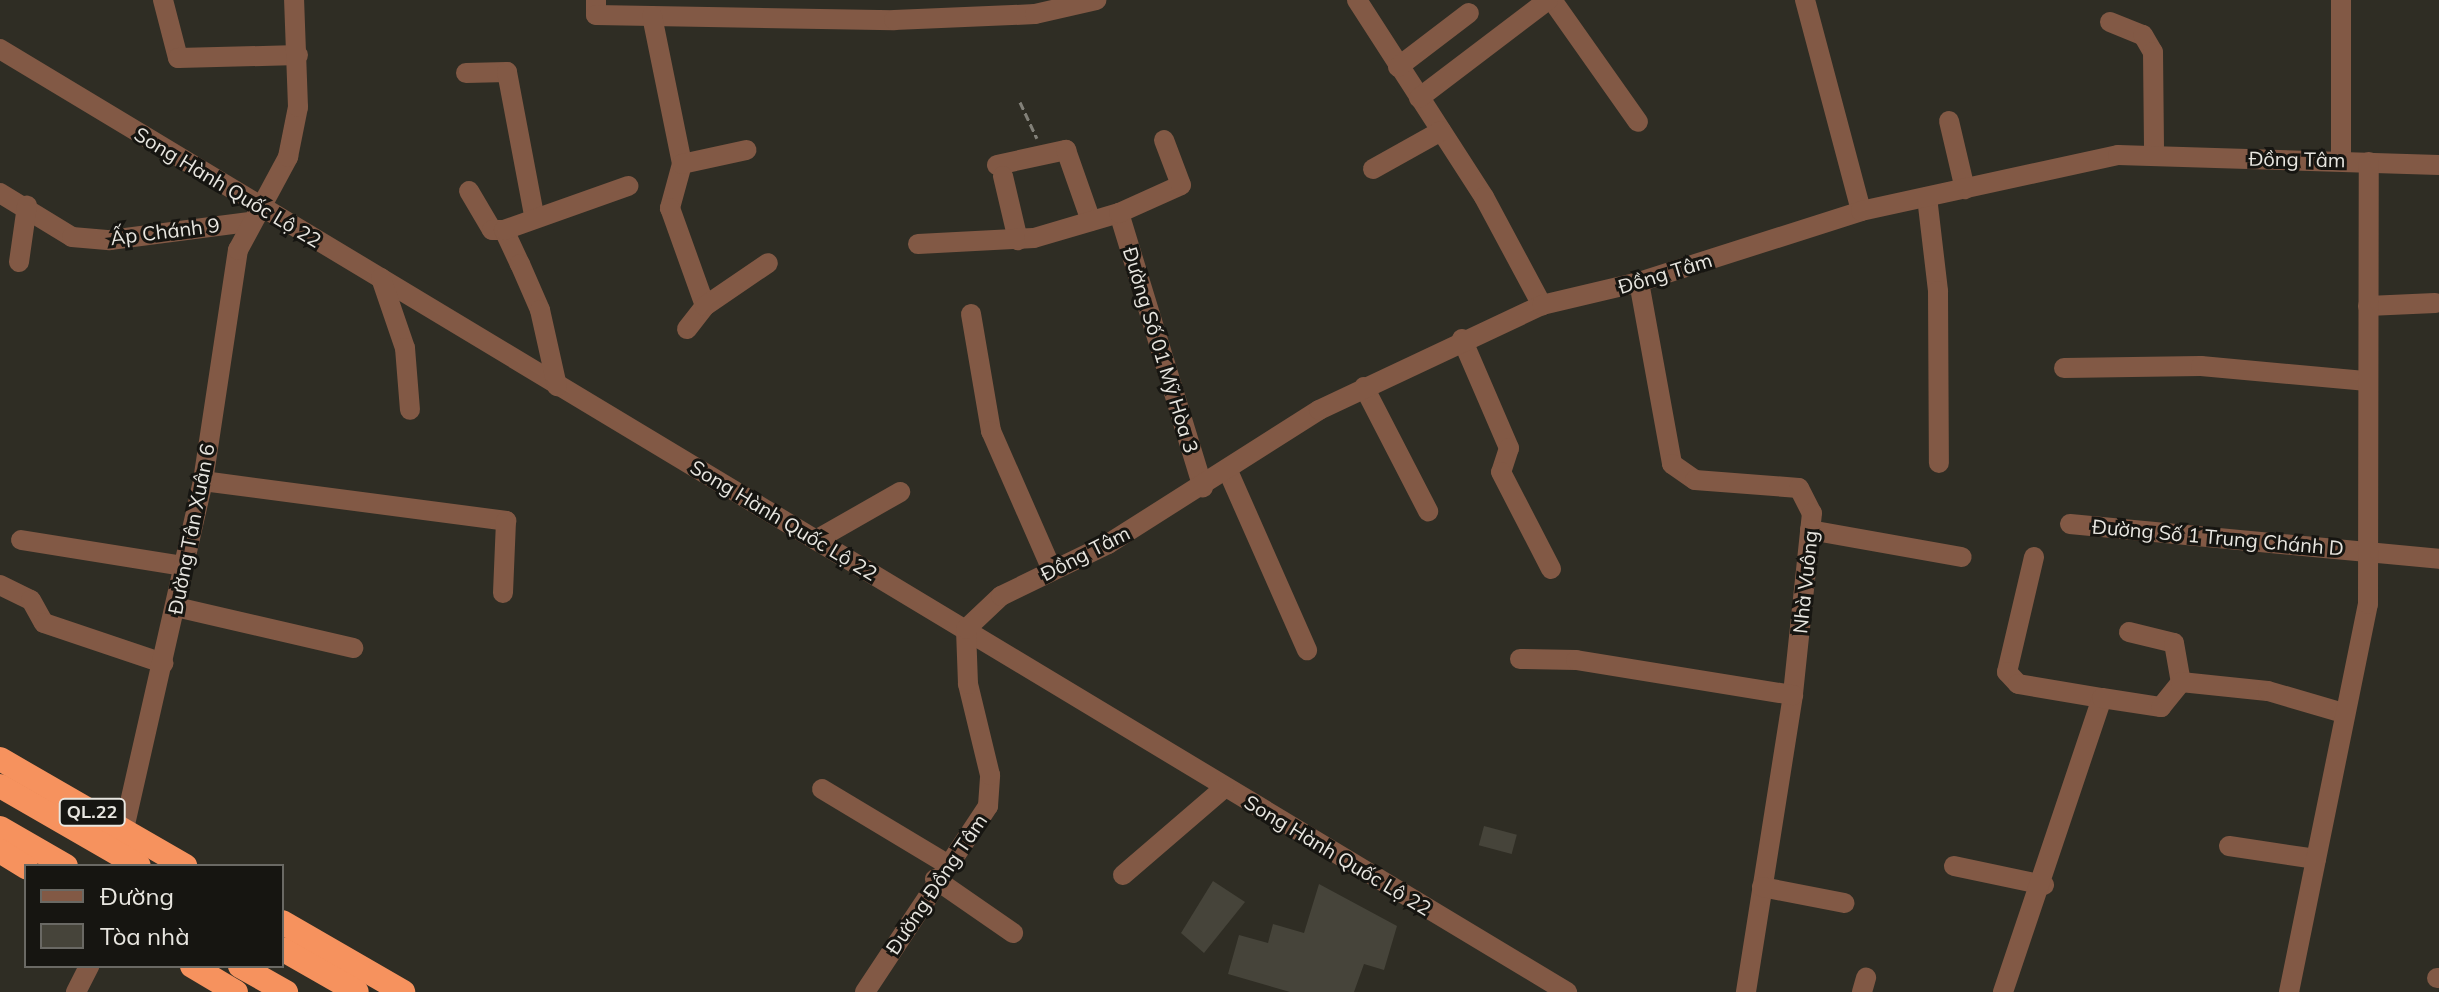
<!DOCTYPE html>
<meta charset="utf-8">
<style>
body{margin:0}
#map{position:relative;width:2439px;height:992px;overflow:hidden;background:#2f2d24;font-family:Mulish,sans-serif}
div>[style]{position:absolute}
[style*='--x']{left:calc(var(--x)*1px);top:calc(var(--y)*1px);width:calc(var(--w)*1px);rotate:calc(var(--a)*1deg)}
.building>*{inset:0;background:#46443a;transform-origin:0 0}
.path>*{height:3px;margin-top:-1.5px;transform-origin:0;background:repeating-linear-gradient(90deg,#828078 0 8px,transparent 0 12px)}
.minor>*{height:20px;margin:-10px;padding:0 10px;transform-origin:10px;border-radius:10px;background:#825945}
.highway>*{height:24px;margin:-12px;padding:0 12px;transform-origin:12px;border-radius:12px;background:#f6925e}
span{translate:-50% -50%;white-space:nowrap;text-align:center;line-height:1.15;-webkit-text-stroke:6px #161511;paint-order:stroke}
.shield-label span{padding:2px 6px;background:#161511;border:2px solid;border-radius:6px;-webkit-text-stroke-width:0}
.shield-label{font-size:18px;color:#e8e6e0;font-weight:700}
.street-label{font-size:20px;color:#e8e6e0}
.legend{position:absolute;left:24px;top:864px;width:260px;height:104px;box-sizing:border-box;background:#161511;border:2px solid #6a6964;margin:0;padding:10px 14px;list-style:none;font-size:24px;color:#e8e6e0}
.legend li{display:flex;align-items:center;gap:16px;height:40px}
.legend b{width:40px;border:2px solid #6a6964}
</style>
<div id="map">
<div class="building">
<i style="left:1484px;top:826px;width:34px;height:20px;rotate:15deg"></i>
<i style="clip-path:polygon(1213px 881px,1245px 902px,1204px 953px,1181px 933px)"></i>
<i style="clip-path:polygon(1319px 884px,1397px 926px,1384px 970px,1364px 964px,1354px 992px,1290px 992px,1228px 974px,1239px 935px,1268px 943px,1273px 924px,1304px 933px)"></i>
</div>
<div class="path">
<i style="--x:1020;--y:102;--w:40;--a:65"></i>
</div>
<div class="minor">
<i style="--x:163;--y:0;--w:60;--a:75.5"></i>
<i style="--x:178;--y:58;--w:120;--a:-1.4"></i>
<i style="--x:596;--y:0;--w:15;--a:90"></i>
<i style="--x:596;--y:15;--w:298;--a:1"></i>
<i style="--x:894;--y:20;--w:141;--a:-2.4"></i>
<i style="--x:1035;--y:14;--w:63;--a:-12.9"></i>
<i style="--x:1357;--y:0;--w:234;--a:57.2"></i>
<i style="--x:1484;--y:197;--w:123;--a:61.8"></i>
<i style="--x:1552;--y:0;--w:149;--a:54.8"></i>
<i style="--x:1805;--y:0;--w:218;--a:75.1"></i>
<i style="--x:652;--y:16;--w:151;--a:78.5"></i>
<i style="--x:682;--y:164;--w:46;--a:105.3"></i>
<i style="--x:670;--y:208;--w:104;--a:70.3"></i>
<i style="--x:2110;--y:22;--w:35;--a:22"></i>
<i style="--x:2143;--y:35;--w:20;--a:60"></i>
<i style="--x:2153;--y:52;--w:103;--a:89.4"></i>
<i style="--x:0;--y:49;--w:1829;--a:31.04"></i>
<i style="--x:1398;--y:67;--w:89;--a:-37.3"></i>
<i style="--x:466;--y:73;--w:41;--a:-1.4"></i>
<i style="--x:507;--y:72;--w:146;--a:79.3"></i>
<i style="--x:1419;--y:98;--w:162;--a:-37.2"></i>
<i style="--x:1949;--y:121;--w:70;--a:76.8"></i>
<i style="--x:2341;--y:159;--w:159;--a:-90"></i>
<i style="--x:682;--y:164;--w:66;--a:-12.3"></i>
<i style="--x:997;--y:165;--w:71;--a:-12.3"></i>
<i style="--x:1066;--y:150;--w:75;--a:70.6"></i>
<i style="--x:1373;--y:169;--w:78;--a:-29.2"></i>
<i style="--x:1003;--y:176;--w:66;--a:76.8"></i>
<i style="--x:469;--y:191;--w:45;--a:59.5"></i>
<i style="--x:492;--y:230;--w:12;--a:0"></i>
<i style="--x:504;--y:230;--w:38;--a:65"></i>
<i style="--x:520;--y:264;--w:50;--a:66.5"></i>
<i style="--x:540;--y:310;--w:78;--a:77.4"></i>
<i style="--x:0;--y:193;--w:84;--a:31.4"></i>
<i style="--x:72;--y:237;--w:38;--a:5"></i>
<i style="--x:110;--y:240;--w:139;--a:-7.4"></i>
<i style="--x:1927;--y:197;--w:95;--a:83.3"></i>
<i style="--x:1938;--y:291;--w:172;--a:89.7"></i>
<i style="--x:1119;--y:213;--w:287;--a:73"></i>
<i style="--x:504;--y:230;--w:132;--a:-19.5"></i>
<i style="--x:918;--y:244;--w:116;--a:-3"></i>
<i style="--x:1034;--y:238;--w:89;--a:-16.4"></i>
<i style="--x:1119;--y:213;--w:68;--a:-24.3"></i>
<i style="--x:1181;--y:185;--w:48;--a:-110.7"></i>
<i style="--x:19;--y:262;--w:57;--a:-81.9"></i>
<i style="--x:381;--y:278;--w:74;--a:71.1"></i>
<i style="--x:405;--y:348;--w:62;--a:85.4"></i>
<i style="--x:1639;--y:282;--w:185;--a:79.7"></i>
<i style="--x:1672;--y:464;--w:28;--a:35"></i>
<i style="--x:1695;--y:480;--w:104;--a:4.4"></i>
<i style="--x:1799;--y:488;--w:28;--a:63"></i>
<i style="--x:1812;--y:513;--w:183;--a:96"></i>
<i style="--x:1793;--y:695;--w:301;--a:99"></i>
<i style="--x:2368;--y:306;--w:67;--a:-2.6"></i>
<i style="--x:971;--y:314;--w:119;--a:80.3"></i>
<i style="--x:991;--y:431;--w:152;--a:66.3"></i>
<i style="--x:687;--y:329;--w:29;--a:-52"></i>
<i style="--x:705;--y:306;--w:76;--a:-34.3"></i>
<i style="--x:1462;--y:339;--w:119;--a:66.7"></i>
<i style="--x:1509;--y:448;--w:25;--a:108"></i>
<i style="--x:1501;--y:472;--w:109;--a:62.7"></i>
<i style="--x:2064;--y:368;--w:137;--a:-0.8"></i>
<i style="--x:2201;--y:366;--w:167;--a:5.2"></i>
<i style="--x:1364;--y:387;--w:140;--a:62.7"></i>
<i style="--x:1228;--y:471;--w:196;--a:66.2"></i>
<i style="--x:203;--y:481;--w:306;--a:7.5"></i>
<i style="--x:506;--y:521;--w:72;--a:92.4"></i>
<i style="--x:2070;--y:524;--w:371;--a:5.4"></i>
<i style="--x:1810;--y:530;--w:154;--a:10.1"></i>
<i style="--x:21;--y:540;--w:165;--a:9.1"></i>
<i style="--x:816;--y:540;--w:97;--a:-29.7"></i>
<i style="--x:2034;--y:557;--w:118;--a:103.2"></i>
<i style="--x:2007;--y:672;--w:16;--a:47"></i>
<i style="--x:2018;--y:684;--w:85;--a:9.5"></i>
<i style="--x:0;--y:585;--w:34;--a:26"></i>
<i style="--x:31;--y:600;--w:26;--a:61"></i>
<i style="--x:44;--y:623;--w:126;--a:18.6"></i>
<i style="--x:176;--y:607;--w:182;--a:13"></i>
<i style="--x:2129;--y:632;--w:46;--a:13.7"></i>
<i style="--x:2174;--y:643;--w:40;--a:80"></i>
<i style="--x:1520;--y:659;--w:56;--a:1"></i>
<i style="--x:1576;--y:660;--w:220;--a:9.2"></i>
<i style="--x:822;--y:789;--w:144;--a:31"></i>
<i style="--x:121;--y:842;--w:370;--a:-77.2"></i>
<i style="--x:203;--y:481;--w:234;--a:-81.4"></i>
<i style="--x:238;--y:250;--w:106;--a:-61.7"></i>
<i style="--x:288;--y:157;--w:51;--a:-78.7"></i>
<i style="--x:298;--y:107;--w:107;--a:-92.1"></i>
<i style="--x:2229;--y:846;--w:88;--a:8.5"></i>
<i style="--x:1954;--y:866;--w:92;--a:11.9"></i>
<i style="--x:1123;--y:875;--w:133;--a:-40.7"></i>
<i style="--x:935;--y:879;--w:95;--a:34.7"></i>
<i style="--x:1762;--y:887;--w:84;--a:11"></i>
<i style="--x:2437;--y:978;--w:2;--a:0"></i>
<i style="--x:76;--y:992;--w:29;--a:-63"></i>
<i style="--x:865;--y:992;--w:223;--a:-56.5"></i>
<i style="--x:988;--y:806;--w:31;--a:-86"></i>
<i style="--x:990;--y:775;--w:94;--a:-103.6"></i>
<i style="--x:968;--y:684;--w:55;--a:-92.1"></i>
<i style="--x:966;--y:629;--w:48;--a:-43.3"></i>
<i style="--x:1001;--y:596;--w:119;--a:-25.9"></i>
<i style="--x:1108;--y:544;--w:250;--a:-32.4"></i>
<i style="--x:1319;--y:410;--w:246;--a:-25.2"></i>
<i style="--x:1542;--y:305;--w:100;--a:-13.3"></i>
<i style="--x:1639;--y:282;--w:233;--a:-17.7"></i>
<i style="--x:1861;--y:211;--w:263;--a:-12.3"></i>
<i style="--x:2118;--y:155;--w:321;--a:1.8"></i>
<i style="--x:1862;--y:992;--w:15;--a:-74"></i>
<i style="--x:2003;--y:992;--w:310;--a:-71.4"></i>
<i style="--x:2102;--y:698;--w:60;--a:8.7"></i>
<i style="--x:2161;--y:707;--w:32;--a:-51"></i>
<i style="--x:2181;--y:682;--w:87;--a:5.9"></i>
<i style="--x:2268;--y:691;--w:78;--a:16.3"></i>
<i style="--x:2289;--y:992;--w:396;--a:-78.5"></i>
<i style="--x:2368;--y:604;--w:442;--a:-89.9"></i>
</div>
<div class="highway">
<i style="--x:0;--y:759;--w:214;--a:30"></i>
<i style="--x:0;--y:786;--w:160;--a:29.9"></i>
<i style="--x:0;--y:828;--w:76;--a:29.9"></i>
<i style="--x:0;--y:851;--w:31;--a:32"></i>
<i style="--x:282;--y:922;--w:140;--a:30"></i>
<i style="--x:282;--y:949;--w:86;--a:29.8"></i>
<i style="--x:192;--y:966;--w:51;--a:30.6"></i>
<i style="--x:240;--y:966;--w:53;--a:29.5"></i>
</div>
<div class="shield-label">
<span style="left:92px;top:812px">QL.22</span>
</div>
<div class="street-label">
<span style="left:2297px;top:159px;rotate:1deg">Đồng Tâm</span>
<span style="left:228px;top:187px;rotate:31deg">Song Hành Quốc Lộ 22</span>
<span style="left:165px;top:231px;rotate:-7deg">Ấp Chánh 9</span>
<span style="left:1665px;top:273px;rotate:-17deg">Đồng Tâm</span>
<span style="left:1161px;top:350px;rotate:73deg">Đường Số 01 Mỹ Hòa 3</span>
<span style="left:784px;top:520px;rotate:31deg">Song Hành Quốc Lộ 22</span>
<span style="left:191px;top:529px;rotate:-79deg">Đường Tân Xuân 6</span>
<span style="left:2218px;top:537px;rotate:5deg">Đường Số 1 Trung Chánh D</span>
<span style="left:1085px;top:553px;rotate:-27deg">Đồng Tâm</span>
<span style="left:1805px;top:582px;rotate:-84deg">Nhà Vuông</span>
<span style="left:1338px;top:855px;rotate:31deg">Song Hành Quốc Lộ 22</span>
<span style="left:936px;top:884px;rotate:-56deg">Đường Đồng Tâm</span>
</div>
<ul class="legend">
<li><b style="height:10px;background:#825945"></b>Đường</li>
<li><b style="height:22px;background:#46443a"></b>Tòa nhà</li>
</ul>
</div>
